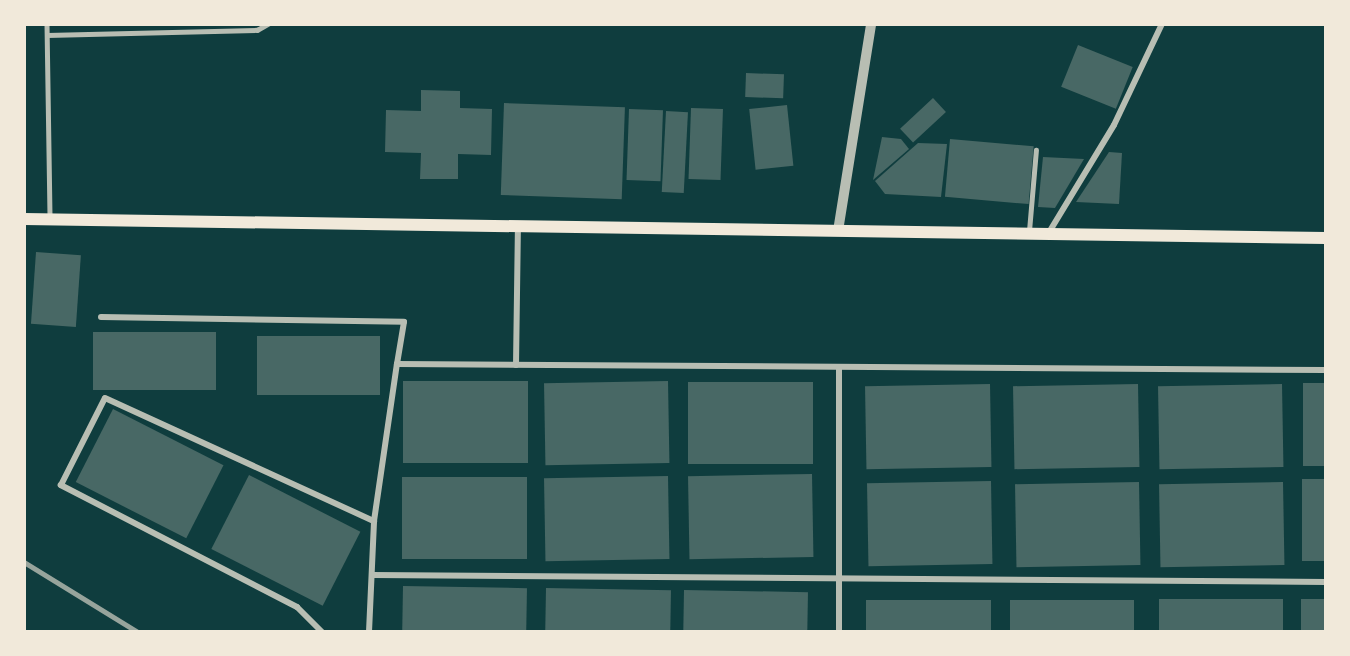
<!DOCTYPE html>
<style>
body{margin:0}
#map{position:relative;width:1350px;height:656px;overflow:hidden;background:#0f3d3e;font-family:"Noto Sans",sans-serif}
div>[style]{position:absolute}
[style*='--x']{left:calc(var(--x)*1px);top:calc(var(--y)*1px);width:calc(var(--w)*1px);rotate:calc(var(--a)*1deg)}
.building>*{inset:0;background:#486865;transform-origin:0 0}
.service>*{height:4.5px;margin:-2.25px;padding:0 2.25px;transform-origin:2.25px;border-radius:2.25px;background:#b8beb3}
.minor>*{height:6px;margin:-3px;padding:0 3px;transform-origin:3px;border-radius:3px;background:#b8beb3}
.tertiary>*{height:10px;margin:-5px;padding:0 5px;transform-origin:5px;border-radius:5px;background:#b8beb3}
.secondary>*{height:12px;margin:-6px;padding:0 6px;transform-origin:6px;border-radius:6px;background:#f1e9da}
.rail>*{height:4.5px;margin:-2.25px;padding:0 2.25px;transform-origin:2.25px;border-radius:2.25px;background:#97a49c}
span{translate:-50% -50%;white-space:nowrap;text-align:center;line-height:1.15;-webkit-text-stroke:4.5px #f1e9da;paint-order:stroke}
.frame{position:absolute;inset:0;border:26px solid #f1e9da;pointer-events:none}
</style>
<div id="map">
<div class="building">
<i style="left:1078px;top:45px;width:59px;height:45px;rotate:22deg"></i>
<i style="left:746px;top:73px;width:38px;height:24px;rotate:2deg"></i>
<i style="clip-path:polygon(421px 90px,460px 91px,460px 108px,492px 109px,491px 155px,458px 154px,458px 179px,420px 179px,421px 153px,385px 152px,386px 110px,421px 111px)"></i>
<i style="left:933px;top:98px;width:19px;height:45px;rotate:47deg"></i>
<i style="left:504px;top:103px;width:121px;height:92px;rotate:2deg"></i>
<i style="left:787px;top:105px;width:61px;height:38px;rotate:84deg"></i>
<i style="left:691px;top:108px;width:32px;height:71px;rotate:2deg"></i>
<i style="left:629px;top:109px;width:34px;height:71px;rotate:2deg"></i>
<i style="left:666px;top:111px;width:22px;height:81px;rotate:3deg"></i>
<i style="clip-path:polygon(882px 137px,901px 139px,909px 149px,873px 180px)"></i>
<i style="left:950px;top:139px;width:84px;height:58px;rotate:5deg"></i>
<i style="clip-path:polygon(918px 143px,947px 144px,941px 197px,885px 194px,875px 181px)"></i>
<i style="clip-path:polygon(1109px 152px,1122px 153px,1119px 204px,1076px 202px)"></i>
<i style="clip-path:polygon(1043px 157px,1084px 159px,1055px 208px,1038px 207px)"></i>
<i style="left:36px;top:252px;width:45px;height:72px;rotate:4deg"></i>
<i style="left:93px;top:332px;width:123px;height:58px"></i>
<i style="left:257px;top:336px;width:123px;height:59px"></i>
<i style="left:528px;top:381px;width:82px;height:125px;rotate:90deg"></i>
<i style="left:668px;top:381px;width:82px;height:124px;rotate:89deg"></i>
<i style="left:813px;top:382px;width:82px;height:125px;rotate:90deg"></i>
<i style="left:1326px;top:383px;width:83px;height:23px;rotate:90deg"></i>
<i style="left:990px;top:384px;width:83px;height:125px;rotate:89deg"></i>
<i style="left:1138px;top:384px;width:83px;height:125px;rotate:89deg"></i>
<i style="left:1282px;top:384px;width:83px;height:124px;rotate:89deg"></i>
<i style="left:113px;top:409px;width:124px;height:82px;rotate:27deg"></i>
<i style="left:812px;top:474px;width:83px;height:124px;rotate:89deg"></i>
<i style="left:249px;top:475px;width:125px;height:83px;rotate:27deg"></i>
<i style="left:668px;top:476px;width:83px;height:124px;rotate:89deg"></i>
<i style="left:527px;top:477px;width:82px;height:125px;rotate:90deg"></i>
<i style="left:1302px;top:479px;width:24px;height:82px"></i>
<i style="left:991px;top:481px;width:83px;height:124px;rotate:89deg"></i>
<i style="left:1139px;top:482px;width:83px;height:124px;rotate:89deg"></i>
<i style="left:1283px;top:482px;width:83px;height:124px;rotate:89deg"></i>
<i style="left:403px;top:586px;width:124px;height:46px;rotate:1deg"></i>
<i style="left:546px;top:588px;width:125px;height:44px;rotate:1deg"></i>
<i style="left:684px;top:590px;width:124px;height:42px;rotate:1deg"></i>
<i style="left:1283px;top:599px;width:33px;height:124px;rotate:90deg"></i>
<i style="left:1301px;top:599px;width:25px;height:33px"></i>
<i style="left:991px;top:600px;width:32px;height:125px;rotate:90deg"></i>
<i style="left:1134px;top:600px;width:32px;height:124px;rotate:90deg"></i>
</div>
<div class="service">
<i style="--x:47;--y:24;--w:195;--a:89.1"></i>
<i style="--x:47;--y:35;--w:210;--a:-1.4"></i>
<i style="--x:257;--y:30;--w:13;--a:-29"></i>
<i style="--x:1029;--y:231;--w:81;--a:-85.1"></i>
</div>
<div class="minor">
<i style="--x:1048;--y:234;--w:127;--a:-58.8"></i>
<i style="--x:1114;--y:125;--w:112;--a:-64.6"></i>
<i style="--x:101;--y:317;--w:303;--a:0.9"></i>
<i style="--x:404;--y:322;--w:43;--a:99.5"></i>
<i style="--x:397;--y:364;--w:929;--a:0.37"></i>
<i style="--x:516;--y:365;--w:138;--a:-89.2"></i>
<i style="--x:839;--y:369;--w:263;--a:90"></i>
<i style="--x:372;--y:575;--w:954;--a:0.42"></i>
<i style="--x:322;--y:632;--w:35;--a:-135"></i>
<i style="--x:297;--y:607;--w:266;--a:-152.7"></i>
<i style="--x:61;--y:485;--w:97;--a:-63.2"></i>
<i style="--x:105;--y:398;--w:296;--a:24.6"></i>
<i style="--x:369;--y:632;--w:111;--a:-87.4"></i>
<i style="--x:374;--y:521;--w:159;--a:-81.7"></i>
</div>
<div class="tertiary">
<i style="--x:838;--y:231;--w:210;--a:-80.9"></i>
</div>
<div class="secondary">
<i style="--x:24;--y:219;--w:1302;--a:0.84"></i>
</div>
<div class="rail">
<i style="--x:24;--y:562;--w:134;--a:31.6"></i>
</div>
<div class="frame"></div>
</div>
